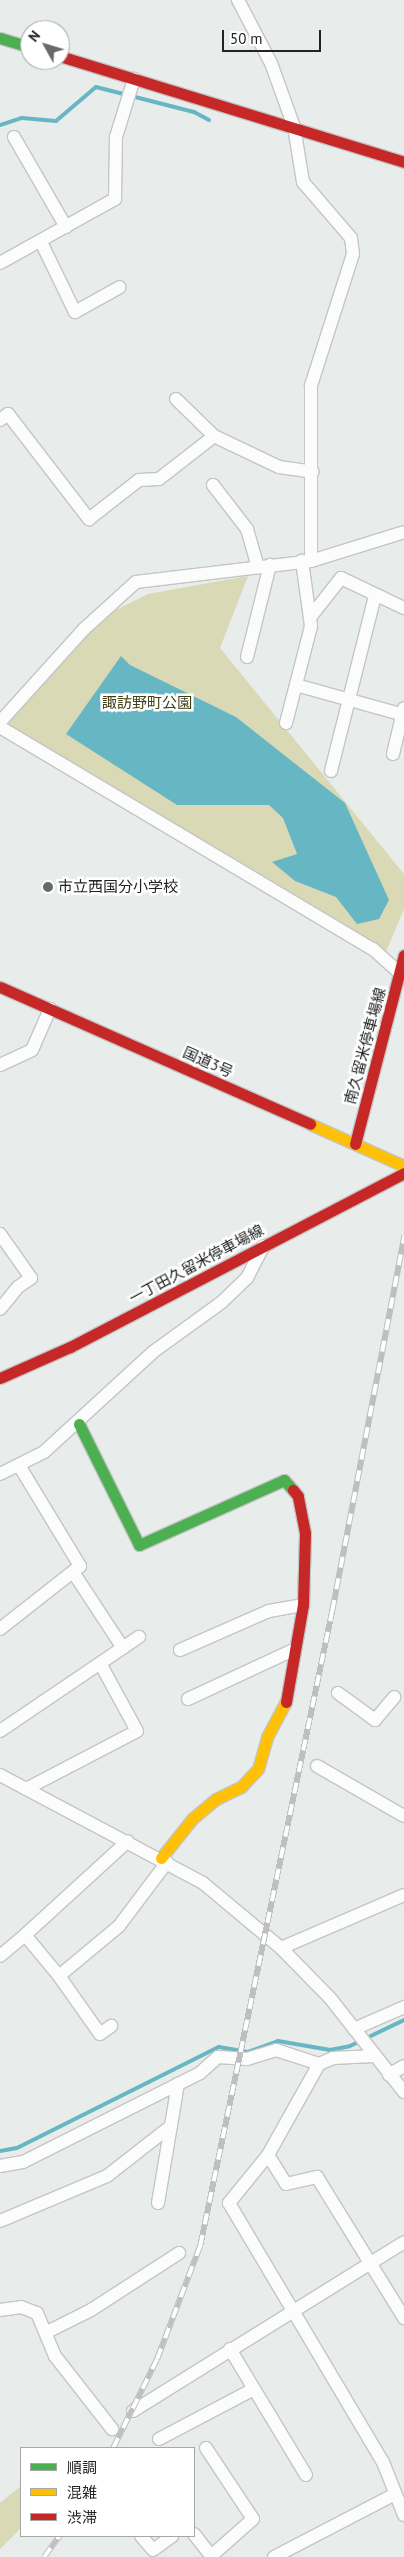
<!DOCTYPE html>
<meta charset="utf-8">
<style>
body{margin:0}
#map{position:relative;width:404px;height:2557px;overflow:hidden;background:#e8ecea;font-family:"PT Sans","Noto Sans JP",sans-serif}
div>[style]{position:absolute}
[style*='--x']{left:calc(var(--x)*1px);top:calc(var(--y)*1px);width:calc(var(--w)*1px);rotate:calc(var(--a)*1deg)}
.green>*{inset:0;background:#d9d9b6}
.water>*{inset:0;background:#67b6c4}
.stream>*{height:4px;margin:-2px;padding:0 2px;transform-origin:2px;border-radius:2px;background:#67b6c4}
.roads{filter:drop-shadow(1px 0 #c3c6c5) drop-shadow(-1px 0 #c3c6c5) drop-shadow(0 1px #c3c6c5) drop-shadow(0 -1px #c3c6c5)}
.street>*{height:12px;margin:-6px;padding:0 6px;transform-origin:6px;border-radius:6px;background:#fcfcfc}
.fast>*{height:11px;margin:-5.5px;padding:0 5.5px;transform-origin:5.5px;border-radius:5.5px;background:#4caf50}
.slow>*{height:11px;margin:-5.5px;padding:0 5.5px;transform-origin:5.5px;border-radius:5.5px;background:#ffc107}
.jam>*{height:11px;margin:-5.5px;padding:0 5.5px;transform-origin:5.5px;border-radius:5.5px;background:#c62828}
.rail>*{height:5.5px;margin-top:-2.75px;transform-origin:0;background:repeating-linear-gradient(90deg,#fff 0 11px,#bec0bf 0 22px);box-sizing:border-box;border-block:1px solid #bec0bf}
.dots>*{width:14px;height:14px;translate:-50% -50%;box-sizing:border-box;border:2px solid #fff;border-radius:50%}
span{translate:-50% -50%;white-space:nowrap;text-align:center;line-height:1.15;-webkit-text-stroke:5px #fff;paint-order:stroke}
.park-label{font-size:15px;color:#403e12}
.poi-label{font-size:15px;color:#212422}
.left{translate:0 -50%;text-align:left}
.street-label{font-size:15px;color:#212422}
.legend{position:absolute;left:20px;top:2447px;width:175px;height:90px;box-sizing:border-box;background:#fff;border:1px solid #a6a7a7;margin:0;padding:6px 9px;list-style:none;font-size:15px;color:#212422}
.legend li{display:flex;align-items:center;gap:10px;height:25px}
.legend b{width:25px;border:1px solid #a6a7a7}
.north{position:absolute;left:20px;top:20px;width:50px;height:50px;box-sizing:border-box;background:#fff;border:1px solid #a6a7a7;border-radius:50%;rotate:309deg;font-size:14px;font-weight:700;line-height:20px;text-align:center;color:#212422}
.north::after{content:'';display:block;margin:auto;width:18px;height:22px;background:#676a68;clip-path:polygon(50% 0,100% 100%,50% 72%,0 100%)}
.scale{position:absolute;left:222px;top:30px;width:99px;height:22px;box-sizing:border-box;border:2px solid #212422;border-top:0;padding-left:6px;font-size:15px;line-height:18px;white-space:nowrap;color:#212422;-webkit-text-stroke:4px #fff;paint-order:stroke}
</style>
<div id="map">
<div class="green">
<i style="clip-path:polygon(248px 576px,220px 648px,404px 874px,404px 909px,385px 954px,2px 720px,104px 616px,148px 594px)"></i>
<i style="clip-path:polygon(21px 2486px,21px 2528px,0 2549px,0 2503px)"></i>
</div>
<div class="water">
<i style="clip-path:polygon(121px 656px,130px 665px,236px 717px,345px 803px,389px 900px,379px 919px,357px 924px,336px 897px,295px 881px,272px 862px,297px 854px,283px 818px,269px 805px,177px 805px,66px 734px)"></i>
</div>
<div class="stream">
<i style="--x:0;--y:125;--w:23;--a:-18"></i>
<i style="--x:22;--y:118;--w:34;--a:5"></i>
<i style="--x:56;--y:121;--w:52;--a:-40.4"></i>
<i style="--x:96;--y:87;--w:101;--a:14.3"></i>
<i style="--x:194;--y:112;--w:17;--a:28"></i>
<i style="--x:0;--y:2151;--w:17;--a:-10"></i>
<i style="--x:17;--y:2148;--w:226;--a:-26.6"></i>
<i style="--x:219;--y:2047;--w:29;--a:10"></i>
<i style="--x:248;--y:2052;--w:32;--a:-20"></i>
<i style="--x:278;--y:2041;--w:53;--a:9.8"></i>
<i style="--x:330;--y:2050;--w:20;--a:-11"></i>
<i style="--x:350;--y:2046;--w:60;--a:-25.7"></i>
</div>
<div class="roads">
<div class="street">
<i style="--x:238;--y:0;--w:71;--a:62.4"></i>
<i style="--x:271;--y:63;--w:68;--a:70.2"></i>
<i style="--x:294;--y:127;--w:56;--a:80.7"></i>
<i style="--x:303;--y:182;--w:74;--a:49.4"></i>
<i style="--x:351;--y:238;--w:16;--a:83"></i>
<i style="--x:353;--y:254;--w:139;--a:107.7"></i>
<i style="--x:311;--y:386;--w:175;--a:90"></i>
<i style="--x:14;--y:137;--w:104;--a:60"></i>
<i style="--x:41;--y:242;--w:78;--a:64.1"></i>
<i style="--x:75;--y:312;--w:51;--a:-29.1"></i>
<i style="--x:0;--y:263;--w:132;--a:-29.1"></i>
<i style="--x:115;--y:199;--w:62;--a:-89.1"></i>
<i style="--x:116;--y:137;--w:61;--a:-72.8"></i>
<i style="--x:176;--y:399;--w:53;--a:44.2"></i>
<i style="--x:214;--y:436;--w:72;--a:25.5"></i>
<i style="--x:279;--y:467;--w:34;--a:8"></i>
<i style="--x:0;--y:420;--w:10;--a:-37"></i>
<i style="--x:8;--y:414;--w:133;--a:52.4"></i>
<i style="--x:89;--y:519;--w:63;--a:-38"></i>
<i style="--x:139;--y:480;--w:20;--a:-3"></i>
<i style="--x:159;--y:479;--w:70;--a:-38"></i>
<i style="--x:213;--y:485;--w:56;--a:52.3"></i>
<i style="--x:247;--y:529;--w:40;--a:74"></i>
<i style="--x:312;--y:615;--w:47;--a:-51.9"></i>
<i style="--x:341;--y:578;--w:70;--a:25.5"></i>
<i style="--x:247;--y:657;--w:95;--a:-76"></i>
<i style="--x:296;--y:685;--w:112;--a:15.5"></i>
<i style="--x:0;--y:722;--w:125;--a:-47.9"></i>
<i style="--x:84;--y:629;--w:70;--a:-42.1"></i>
<i style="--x:136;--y:582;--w:176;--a:-6.8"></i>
<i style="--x:311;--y:561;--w:97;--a:-17.3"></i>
<i style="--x:286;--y:723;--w:100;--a:-75.5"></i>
<i style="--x:311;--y:626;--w:66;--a:-97.9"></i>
<i style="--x:0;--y:727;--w:434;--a:30.8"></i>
<i style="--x:373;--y:949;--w:36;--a:42"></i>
<i style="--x:393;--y:754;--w:47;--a:-76.6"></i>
<i style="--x:331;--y:771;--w:180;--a:-75.9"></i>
<i style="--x:0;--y:1065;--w:35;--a:-25"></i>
<i style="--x:32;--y:1050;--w:45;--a:-66.3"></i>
<i style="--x:0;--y:1234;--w:54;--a:54.8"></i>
<i style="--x:31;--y:1278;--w:16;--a:145"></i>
<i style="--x:18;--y:1287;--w:28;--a:129"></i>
<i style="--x:0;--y:1474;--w:49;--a:-26.6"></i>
<i style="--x:44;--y:1452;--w:148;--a:-42.5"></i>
<i style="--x:153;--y:1352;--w:85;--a:-35.9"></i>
<i style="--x:222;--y:1302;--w:35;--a:-44"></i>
<i style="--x:247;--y:1278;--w:36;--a:-63"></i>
<i style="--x:73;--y:1572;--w:91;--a:56.7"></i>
<i style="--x:0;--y:1629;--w:102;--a:-38.2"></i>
<i style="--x:80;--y:1566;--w:116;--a:-121.2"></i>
<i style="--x:180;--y:1650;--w:97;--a:-23.7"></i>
<i style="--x:269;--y:1611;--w:35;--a:-10"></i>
<i style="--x:338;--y:1693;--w:46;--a:36.1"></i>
<i style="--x:375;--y:1720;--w:30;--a:-50"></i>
<i style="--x:188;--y:1699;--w:118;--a:-25"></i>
<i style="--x:0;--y:1731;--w:168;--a:-34.1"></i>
<i style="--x:317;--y:1766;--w:100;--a:29.9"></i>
<i style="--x:0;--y:1775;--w:230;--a:28"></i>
<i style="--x:203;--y:1883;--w:102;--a:39.8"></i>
<i style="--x:281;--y:1948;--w:70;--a:45.6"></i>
<i style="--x:330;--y:1998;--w:120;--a:51.8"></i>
<i style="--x:26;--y:1789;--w:125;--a:-27.6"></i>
<i style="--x:137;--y:1731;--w:77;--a:-118.6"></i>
<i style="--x:25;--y:1935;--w:139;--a:-42.4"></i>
<i style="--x:281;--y:1948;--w:134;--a:-23.3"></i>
<i style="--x:0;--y:1956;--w:33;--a:-40"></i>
<i style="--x:25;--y:1935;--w:53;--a:50.3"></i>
<i style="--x:59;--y:1976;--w:78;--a:-39.8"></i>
<i style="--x:119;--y:1926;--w:80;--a:-53.1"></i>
<i style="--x:59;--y:1976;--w:71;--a:54.7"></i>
<i style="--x:100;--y:2034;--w:14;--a:-36"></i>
<i style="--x:354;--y:2029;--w:55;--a:-23.7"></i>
<i style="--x:319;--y:2064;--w:104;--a:119.3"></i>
<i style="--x:268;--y:2155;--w:62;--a:129.1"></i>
<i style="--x:229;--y:2203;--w:301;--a:59.3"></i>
<i style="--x:383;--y:2462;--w:57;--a:68.4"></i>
<i style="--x:389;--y:2075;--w:17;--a:-31"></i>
<i style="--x:268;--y:2155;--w:34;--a:58"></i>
<i style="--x:286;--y:2184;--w:32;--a:-13"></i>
<i style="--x:317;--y:2177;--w:166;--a:58.3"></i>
<i style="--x:0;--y:2166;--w:23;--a:-10"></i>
<i style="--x:23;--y:2162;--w:198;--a:-26.7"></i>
<i style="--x:200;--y:2073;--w:24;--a:-42"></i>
<i style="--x:218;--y:2057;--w:29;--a:4"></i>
<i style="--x:247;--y:2059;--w:30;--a:-17"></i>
<i style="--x:276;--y:2050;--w:45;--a:18"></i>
<i style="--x:319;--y:2064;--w:15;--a:-23"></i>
<i style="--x:333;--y:2058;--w:41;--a:-2.8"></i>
<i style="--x:158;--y:2203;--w:121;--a:-80.5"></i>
<i style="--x:0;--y:2221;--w:116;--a:-22.8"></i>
<i style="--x:107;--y:2176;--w:81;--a:-38"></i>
<i style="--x:0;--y:2310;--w:21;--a:-8"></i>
<i style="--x:21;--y:2307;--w:17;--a:21"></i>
<i style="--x:37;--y:2313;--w:47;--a:67.3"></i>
<i style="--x:55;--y:2356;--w:93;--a:52"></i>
<i style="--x:47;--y:2332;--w:49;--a:-26.6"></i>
<i style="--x:91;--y:2310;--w:105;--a:-32.9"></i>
<i style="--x:230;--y:2349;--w:147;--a:58.9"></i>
<i style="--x:133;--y:2411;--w:319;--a:-31.9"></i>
<i style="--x:159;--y:2439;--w:107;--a:-27.8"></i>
<i style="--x:206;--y:2448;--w:85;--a:56.5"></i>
<i style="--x:253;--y:2519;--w:57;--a:138.5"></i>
<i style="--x:194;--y:2534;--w:28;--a:52"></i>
<i style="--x:141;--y:2536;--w:18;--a:49"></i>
<i style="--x:153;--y:2550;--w:24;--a:-36"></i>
<i style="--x:274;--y:2557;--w:136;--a:-27.5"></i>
</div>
<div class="fast">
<i style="--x:0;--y:38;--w:31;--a:17"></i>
<i style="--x:79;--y:1424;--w:135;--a:63.6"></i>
<i style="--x:139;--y:1545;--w:159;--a:-24.1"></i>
<i style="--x:284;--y:1480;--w:13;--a:48"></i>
</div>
<div class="slow">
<i style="--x:310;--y:1124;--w:103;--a:24.1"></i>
<i style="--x:161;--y:1858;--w:50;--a:-51.5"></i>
<i style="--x:192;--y:1819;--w:31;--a:-40"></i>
<i style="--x:216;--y:1799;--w:28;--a:-26"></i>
<i style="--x:241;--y:1787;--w:25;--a:-47"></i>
<i style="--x:258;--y:1769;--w:33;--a:-74"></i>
<i style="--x:267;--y:1737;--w:40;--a:-62"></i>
</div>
<div class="jam">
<i style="--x:60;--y:56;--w:360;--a:17.1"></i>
<i style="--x:0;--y:987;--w:339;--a:23.8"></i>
<i style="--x:355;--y:1144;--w:195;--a:-75.5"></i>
<i style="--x:0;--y:1378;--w:77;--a:-23.9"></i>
<i style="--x:70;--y:1347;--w:377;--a:-27.5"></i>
<i style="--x:286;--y:1702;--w:98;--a:-80.1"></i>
<i style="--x:303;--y:1605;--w:72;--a:-88.4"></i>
<i style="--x:305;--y:1533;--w:38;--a:-101"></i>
<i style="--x:298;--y:1496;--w:8;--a:-130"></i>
</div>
</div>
<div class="rail">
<i style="--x:113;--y:2448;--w:99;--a:-63.7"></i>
<i style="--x:157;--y:2359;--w:121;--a:-69.2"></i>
<i style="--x:200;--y:2246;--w:649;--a:-78.26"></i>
<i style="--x:332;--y:1611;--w:382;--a:-79.1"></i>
<i style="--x:44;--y:2557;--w:26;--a:-54"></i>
</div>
<div class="dots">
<i style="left:48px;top:887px;background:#676a68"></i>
</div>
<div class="park-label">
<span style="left:147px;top:703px">諏訪野町公園</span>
</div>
<div class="poi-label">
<span class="left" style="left:58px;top:887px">市立西国分小学校</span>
</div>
<div class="street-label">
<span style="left:365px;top:1046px;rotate:-75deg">南久留米停車場線</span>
<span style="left:208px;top:1062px;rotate:24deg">国道3号</span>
<span style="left:196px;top:1264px;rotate:-28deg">一丁田久留米停車場線</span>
</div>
<ul class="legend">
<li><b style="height:6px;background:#4caf50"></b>順調</li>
<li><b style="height:6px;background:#ffc107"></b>混雑</li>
<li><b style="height:6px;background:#c62828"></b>渋滞</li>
</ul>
<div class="north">N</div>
<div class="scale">50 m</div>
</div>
